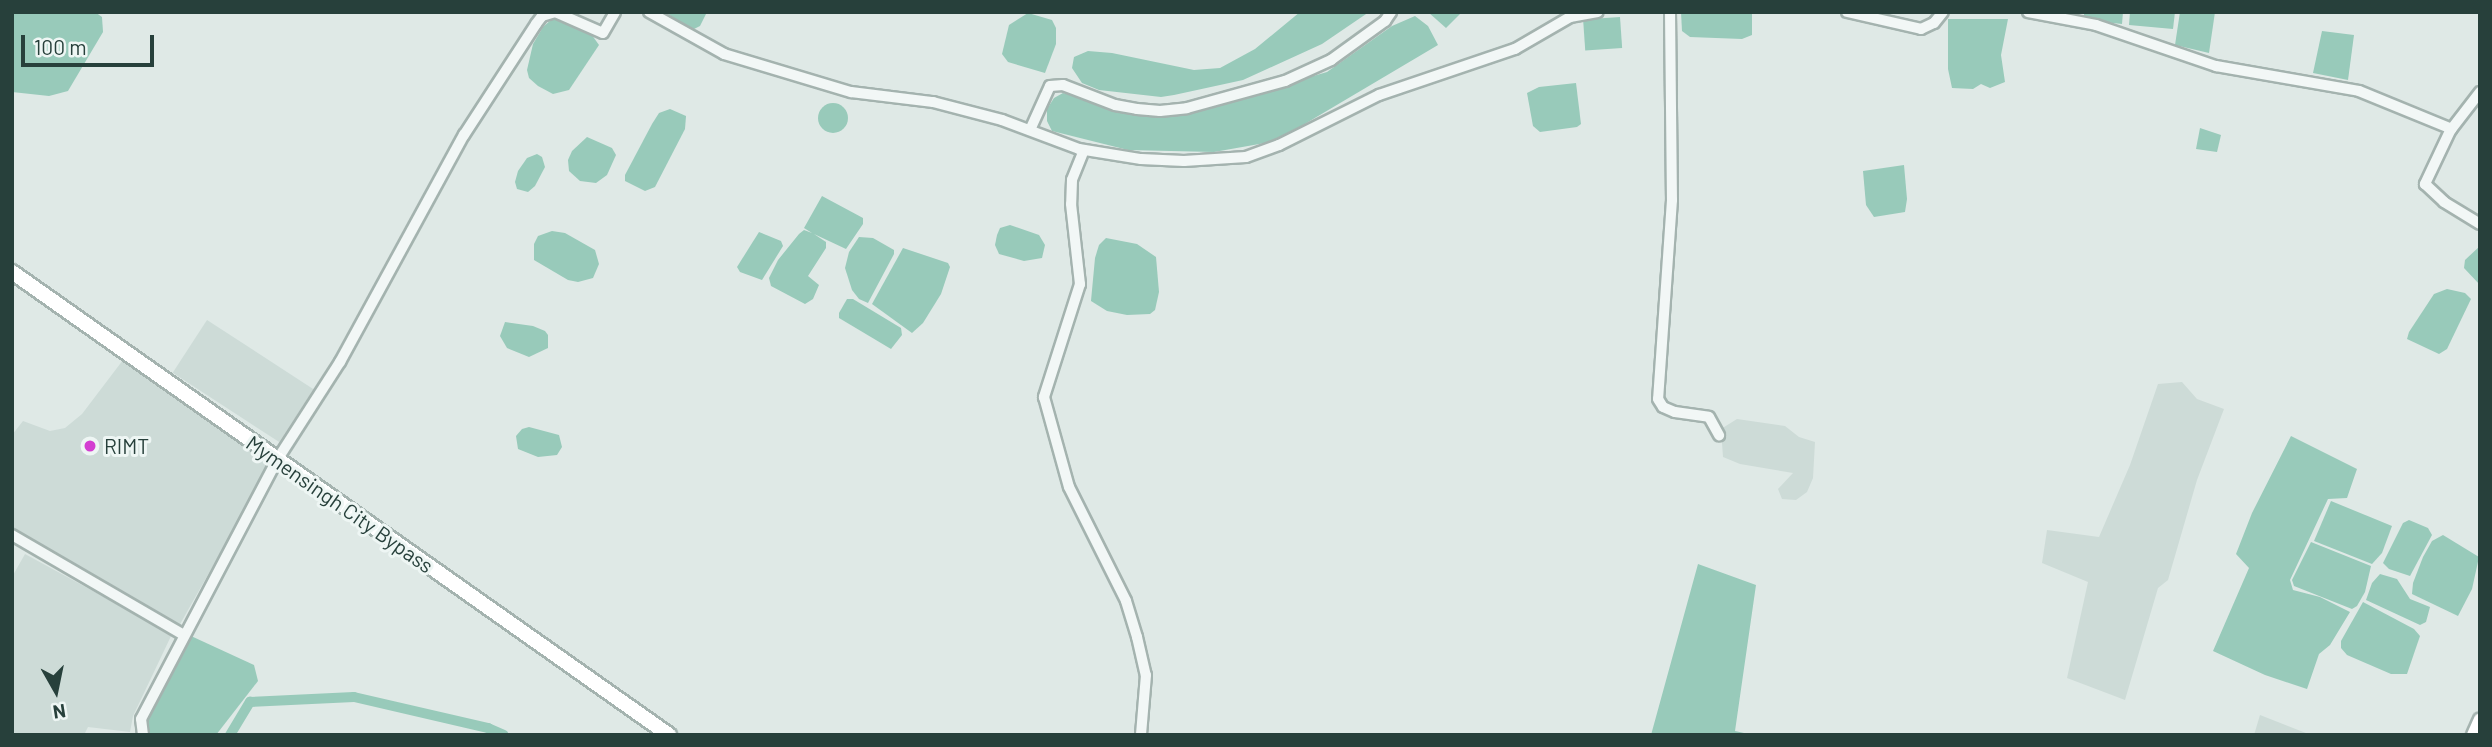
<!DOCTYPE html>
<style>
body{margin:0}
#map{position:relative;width:2492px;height:747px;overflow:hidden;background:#dfe9e6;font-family:Barlow,sans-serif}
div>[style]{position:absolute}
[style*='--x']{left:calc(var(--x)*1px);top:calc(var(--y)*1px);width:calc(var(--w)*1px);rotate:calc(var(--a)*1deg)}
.built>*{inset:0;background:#cddbd7;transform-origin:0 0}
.water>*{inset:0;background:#98caba;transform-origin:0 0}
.round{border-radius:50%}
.canal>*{height:10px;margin:-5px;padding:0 5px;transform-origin:5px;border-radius:5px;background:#98caba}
.roads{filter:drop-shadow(2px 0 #a4b3af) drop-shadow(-2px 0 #a4b3af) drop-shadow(0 2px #a4b3af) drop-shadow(0 -2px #a4b3af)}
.minor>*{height:10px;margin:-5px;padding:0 5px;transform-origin:5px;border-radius:5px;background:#f2f7f6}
.major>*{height:12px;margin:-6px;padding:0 6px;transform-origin:6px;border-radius:6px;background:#fff}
.highway>*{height:14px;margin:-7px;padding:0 7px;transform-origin:7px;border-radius:7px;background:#fff}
.dots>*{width:19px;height:19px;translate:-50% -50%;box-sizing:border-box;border:4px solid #eef6f4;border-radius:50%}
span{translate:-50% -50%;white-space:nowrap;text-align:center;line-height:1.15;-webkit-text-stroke:6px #eef6f4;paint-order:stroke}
.poi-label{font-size:21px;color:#27403b}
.left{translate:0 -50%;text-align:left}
.street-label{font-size:21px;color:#27403b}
.frame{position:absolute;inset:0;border:14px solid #27403b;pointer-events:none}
.north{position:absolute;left:21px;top:656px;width:70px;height:70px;-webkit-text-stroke:5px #eef6f4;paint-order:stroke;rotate:171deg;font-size:19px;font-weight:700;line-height:28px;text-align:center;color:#27403b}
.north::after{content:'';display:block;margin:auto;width:24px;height:32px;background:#27403b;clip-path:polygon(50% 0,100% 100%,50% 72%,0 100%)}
.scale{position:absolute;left:21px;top:35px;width:133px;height:32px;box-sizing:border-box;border:4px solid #27403b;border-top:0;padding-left:9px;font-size:21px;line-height:24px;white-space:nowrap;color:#27403b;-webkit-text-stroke:5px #eef6f4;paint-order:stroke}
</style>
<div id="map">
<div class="built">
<i style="left:207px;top:320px;width:127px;height:63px;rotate:33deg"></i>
<i style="clip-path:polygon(123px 360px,272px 461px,179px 626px,110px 590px,12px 531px,12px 435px,23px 421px,50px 431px,65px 428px,82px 414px)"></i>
<i style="clip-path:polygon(2182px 382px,2197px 399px,2224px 409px,2197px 480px,2168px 580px,2158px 588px,2125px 700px,2067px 678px,2088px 582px,2042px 563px,2047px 530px,2099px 537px,2130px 465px,2158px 384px)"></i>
<i style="clip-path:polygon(1737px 419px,1785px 426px,1799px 437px,1815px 442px,1813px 478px,1807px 492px,1796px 500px,1782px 499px,1778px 489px,1793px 473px,1740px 464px,1723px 457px,1721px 429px)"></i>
<i style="clip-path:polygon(25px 554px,172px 634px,133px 716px,130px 732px,88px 727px,84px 735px,12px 735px,12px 577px)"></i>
<i style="clip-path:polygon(2260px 715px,2311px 735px,2254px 735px)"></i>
</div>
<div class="water">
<i style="clip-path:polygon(12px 12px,95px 12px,102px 17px,103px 32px,68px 91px,49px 96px,12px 92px)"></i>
<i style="clip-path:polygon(665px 12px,707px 12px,700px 26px,692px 30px)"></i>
<i style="clip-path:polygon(1300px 12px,1369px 12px,1322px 44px,1243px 80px,1174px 95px,1161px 97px,1099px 90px,1082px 83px,1072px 68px,1074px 57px,1088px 51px,1112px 53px,1194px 70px,1220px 68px,1255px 49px)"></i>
<i style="clip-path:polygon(1428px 12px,1462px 12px,1446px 28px)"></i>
<i style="clip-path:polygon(1681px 12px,1752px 12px,1752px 35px,1742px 39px,1690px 37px,1682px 31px)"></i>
<i style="clip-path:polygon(2084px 12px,2123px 12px,2122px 24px,2084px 20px)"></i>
<i style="clip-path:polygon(2130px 12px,2175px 12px,2173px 29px,2129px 25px)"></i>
<i style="clip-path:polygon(2180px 12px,2215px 12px,2209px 53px,2175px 45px)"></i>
<i style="clip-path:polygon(1028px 13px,1052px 20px,1056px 28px,1056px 44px,1045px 73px,1008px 62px,1002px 54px,1009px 25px)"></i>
<i style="clip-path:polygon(1415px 16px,1428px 26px,1438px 45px,1276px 141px,1214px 152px,1128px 150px,1052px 131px,1047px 121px,1047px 109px,1054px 98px,1063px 93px,1158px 118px,1201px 109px,1327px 72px,1392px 26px)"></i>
<i style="left:1620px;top:17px;width:31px;height:37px;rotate:86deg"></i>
<i style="clip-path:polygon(562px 18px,589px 31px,599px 45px,569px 90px,553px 94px,538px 86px,529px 78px,527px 70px,533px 44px,543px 27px,552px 19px)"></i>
<i style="clip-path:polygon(1948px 19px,2008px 19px,2001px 55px,2005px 82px,1990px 88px,1981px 84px,1973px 89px,1952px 88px,1948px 69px)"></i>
<i style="clip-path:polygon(2322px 31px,2354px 35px,2348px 80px,2313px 73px)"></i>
<i style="clip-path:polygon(1576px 83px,1581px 124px,1577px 127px,1540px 132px,1533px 126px,1527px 93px,1539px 87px)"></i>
<i class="round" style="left:818px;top:103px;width:30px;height:30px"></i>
<i style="clip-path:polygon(670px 109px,686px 116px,685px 129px,655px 187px,645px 191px,625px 181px,625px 175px,652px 124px,659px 113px)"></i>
<i style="clip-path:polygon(2200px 128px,2221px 135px,2217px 152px,2196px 149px)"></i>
<i style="clip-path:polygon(587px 137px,612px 148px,616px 155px,607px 175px,596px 183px,580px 181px,569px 171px,568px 160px,572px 151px)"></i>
<i style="clip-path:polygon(537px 154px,542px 157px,545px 167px,535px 186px,528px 192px,517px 189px,515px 182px,518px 171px,527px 158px)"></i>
<i style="clip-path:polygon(1904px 165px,1907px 199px,1905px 212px,1874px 217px,1866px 205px,1863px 171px)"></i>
<i style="clip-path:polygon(822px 196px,863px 218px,863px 224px,846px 249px,814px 234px,826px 242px,826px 248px,808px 276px,819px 285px,813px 299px,805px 304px,771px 286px,769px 278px,778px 260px,799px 234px,804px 230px,812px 233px,804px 228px)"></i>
<i style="clip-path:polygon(1010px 225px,1039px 235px,1045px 245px,1042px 258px,1024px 261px,999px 254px,995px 245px,997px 235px,1000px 228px)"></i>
<i style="clip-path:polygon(552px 231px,565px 233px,595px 250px,599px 264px,593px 278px,578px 282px,568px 280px,534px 260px,534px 244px,538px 236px)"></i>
<i style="clip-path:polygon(759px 232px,781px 241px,783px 246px,762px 280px,740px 272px,737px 267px)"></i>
<i style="clip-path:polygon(859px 237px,873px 238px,894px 250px,894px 254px,868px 303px,859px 299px,852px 290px,845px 268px,849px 252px)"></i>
<i style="clip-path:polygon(1106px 238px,1137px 244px,1156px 257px,1159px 292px,1155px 310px,1150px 314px,1127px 315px,1107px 311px,1091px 301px,1095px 258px,1099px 245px)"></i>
<i style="clip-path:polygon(2480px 246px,2480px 285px,2464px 268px,2465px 260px)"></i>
<i style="clip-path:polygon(903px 248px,948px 263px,950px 267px,941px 294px,923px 323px,912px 333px,872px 304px)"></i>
<i style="clip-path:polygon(2447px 289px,2465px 293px,2471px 299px,2447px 349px,2439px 354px,2407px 339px,2409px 332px,2434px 294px)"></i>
<i style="clip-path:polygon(847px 299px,853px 299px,901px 328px,902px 335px,891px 349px,839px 318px,839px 313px)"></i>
<i style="clip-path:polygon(505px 322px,533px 326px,545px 331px,548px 335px,548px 348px,529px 357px,507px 348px,500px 336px)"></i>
<i style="clip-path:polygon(529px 427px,559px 435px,562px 447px,557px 455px,538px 457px,518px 449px,516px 436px,522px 429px)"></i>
<i style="clip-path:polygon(2291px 436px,2357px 469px,2347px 498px,2328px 499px,2290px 580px,2293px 590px,2320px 597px,2350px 612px,2330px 645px,2319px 654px,2307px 689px,2265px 675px,2213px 651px,2249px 568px,2236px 554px,2252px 513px)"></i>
<i style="clip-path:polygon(2331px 501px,2392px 526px,2382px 553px,2372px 564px,2314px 541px)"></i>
<i style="clip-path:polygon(2409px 520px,2428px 528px,2432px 535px,2410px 576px,2389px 569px,2383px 563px,2403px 523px)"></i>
<i style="clip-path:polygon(2443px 535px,2479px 557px,2472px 589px,2458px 616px,2412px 594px,2413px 583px,2423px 557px,2432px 541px)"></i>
<i style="clip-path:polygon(2311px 542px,2371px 566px,2365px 592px,2357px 606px,2352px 609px,2294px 586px,2292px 580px)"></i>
<i style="clip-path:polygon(1698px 564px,1756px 585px,1735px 731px,1753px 735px,1651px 735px)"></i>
<i style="clip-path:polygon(2380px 574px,2397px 579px,2410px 599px,2430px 607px,2426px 622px,2420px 625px,2366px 600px,2372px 583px)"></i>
<i style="clip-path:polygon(2363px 602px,2414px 629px,2420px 636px,2407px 674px,2391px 674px,2347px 655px,2341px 648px,2341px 641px)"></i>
<i style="clip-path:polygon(191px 636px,254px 665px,258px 681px,216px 735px,147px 735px,145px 720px)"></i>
</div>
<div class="canal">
<i style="--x:230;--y:735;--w:39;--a:-59"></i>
<i style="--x:250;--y:702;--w:104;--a:-2.8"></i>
<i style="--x:354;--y:697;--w:138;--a:13"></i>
<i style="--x:488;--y:728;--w:17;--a:24"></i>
</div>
<div class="roads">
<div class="minor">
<i style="--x:649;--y:12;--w:86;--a:29.2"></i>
<i style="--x:724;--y:54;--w:133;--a:16.7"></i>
<i style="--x:851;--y:92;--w:83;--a:7"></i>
<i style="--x:933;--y:102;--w:71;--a:14.6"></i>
<i style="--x:1002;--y:120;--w:82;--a:20.6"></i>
<i style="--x:1079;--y:149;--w:63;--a:9.2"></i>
<i style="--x:1141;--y:159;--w:43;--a:2.7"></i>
<i style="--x:1184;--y:161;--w:62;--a:-3.7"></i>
<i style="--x:1246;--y:157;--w:35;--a:-20"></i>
<i style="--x:1279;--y:145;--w:112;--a:-26.6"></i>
<i style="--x:1379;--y:95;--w:144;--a:-18.7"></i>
<i style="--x:1515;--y:49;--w:64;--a:-30.2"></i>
<i style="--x:1570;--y:17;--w:28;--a:-10"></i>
<i style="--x:1670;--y:12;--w:188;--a:89.4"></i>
<i style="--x:1672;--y:200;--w:199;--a:94"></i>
<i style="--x:1658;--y:399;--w:9;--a:58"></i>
<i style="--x:1663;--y:407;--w:13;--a:23"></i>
<i style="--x:1675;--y:412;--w:34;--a:8"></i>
<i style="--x:1709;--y:417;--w:21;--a:61"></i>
<i style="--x:1847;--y:12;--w:76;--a:12.9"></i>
<i style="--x:1921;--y:29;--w:14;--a:-25"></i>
<i style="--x:1934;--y:23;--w:14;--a:-51"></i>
<i style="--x:2028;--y:12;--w:69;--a:10.8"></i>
<i style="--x:2096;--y:25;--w:127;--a:18.9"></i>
<i style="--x:2216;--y:66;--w:145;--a:9.9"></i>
<i style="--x:2359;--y:91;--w:100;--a:22.2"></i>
<i style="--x:2480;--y:92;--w:49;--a:127.6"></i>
<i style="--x:2450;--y:131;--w:59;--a:115.3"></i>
<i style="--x:2425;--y:184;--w:26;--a:43"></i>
<i style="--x:2444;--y:202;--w:42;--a:31.4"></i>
<i style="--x:1030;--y:130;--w:48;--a:-65.6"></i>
<i style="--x:1050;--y:86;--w:13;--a:-4"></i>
<i style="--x:1063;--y:85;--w:56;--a:21"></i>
<i style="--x:1115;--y:105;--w:22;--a:10"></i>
<i style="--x:1137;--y:109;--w:23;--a:5"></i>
<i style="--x:1160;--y:111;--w:27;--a:-6"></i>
<i style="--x:1187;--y:108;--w:102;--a:-15.4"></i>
<i style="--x:1285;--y:81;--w:51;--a:-24.5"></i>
<i style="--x:1331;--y:60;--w:67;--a:-35.8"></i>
<i style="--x:1385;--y:21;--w:11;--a:-56"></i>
<i style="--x:1084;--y:150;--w:32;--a:112"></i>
<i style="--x:1072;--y:180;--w:24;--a:92"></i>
<i style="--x:1071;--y:204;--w:81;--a:83.6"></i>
<i style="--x:1080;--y:284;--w:119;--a:107.7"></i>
<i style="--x:1044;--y:397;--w:93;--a:74.5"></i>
<i style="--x:1069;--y:487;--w:127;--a:63.4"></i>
<i style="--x:1126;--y:601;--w:38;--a:73"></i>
<i style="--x:1137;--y:637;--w:39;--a:77"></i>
<i style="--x:1146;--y:675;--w:60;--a:94.8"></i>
<i style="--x:12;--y:535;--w:199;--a:30.2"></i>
<i style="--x:143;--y:735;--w:16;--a:-97"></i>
<i style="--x:141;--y:719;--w:293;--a:-62.3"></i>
<i style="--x:277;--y:460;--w:117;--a:-57.3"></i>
<i style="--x:340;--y:362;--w:259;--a:-61.4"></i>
<i style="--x:464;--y:135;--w:132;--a:-57"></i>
<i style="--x:536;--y:24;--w:10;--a:-53"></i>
<i style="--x:542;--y:16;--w:14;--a:-17"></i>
<i style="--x:555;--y:12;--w:52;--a:23.6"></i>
<i style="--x:603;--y:33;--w:24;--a:-60"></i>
</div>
<div class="major">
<i style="--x:2473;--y:735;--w:17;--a:-66"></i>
</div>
<div class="highway">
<i style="--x:12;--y:272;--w:804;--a:35.17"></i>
</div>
</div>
<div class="dots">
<i style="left:90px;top:446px;background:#d33fd1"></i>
</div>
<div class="poi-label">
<span class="left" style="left:104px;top:446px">RIMT</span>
</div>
<div class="street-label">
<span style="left:340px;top:504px;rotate:35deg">Mymensingh City Bypass</span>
</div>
<div class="frame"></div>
<div class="north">N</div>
<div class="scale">100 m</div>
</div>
